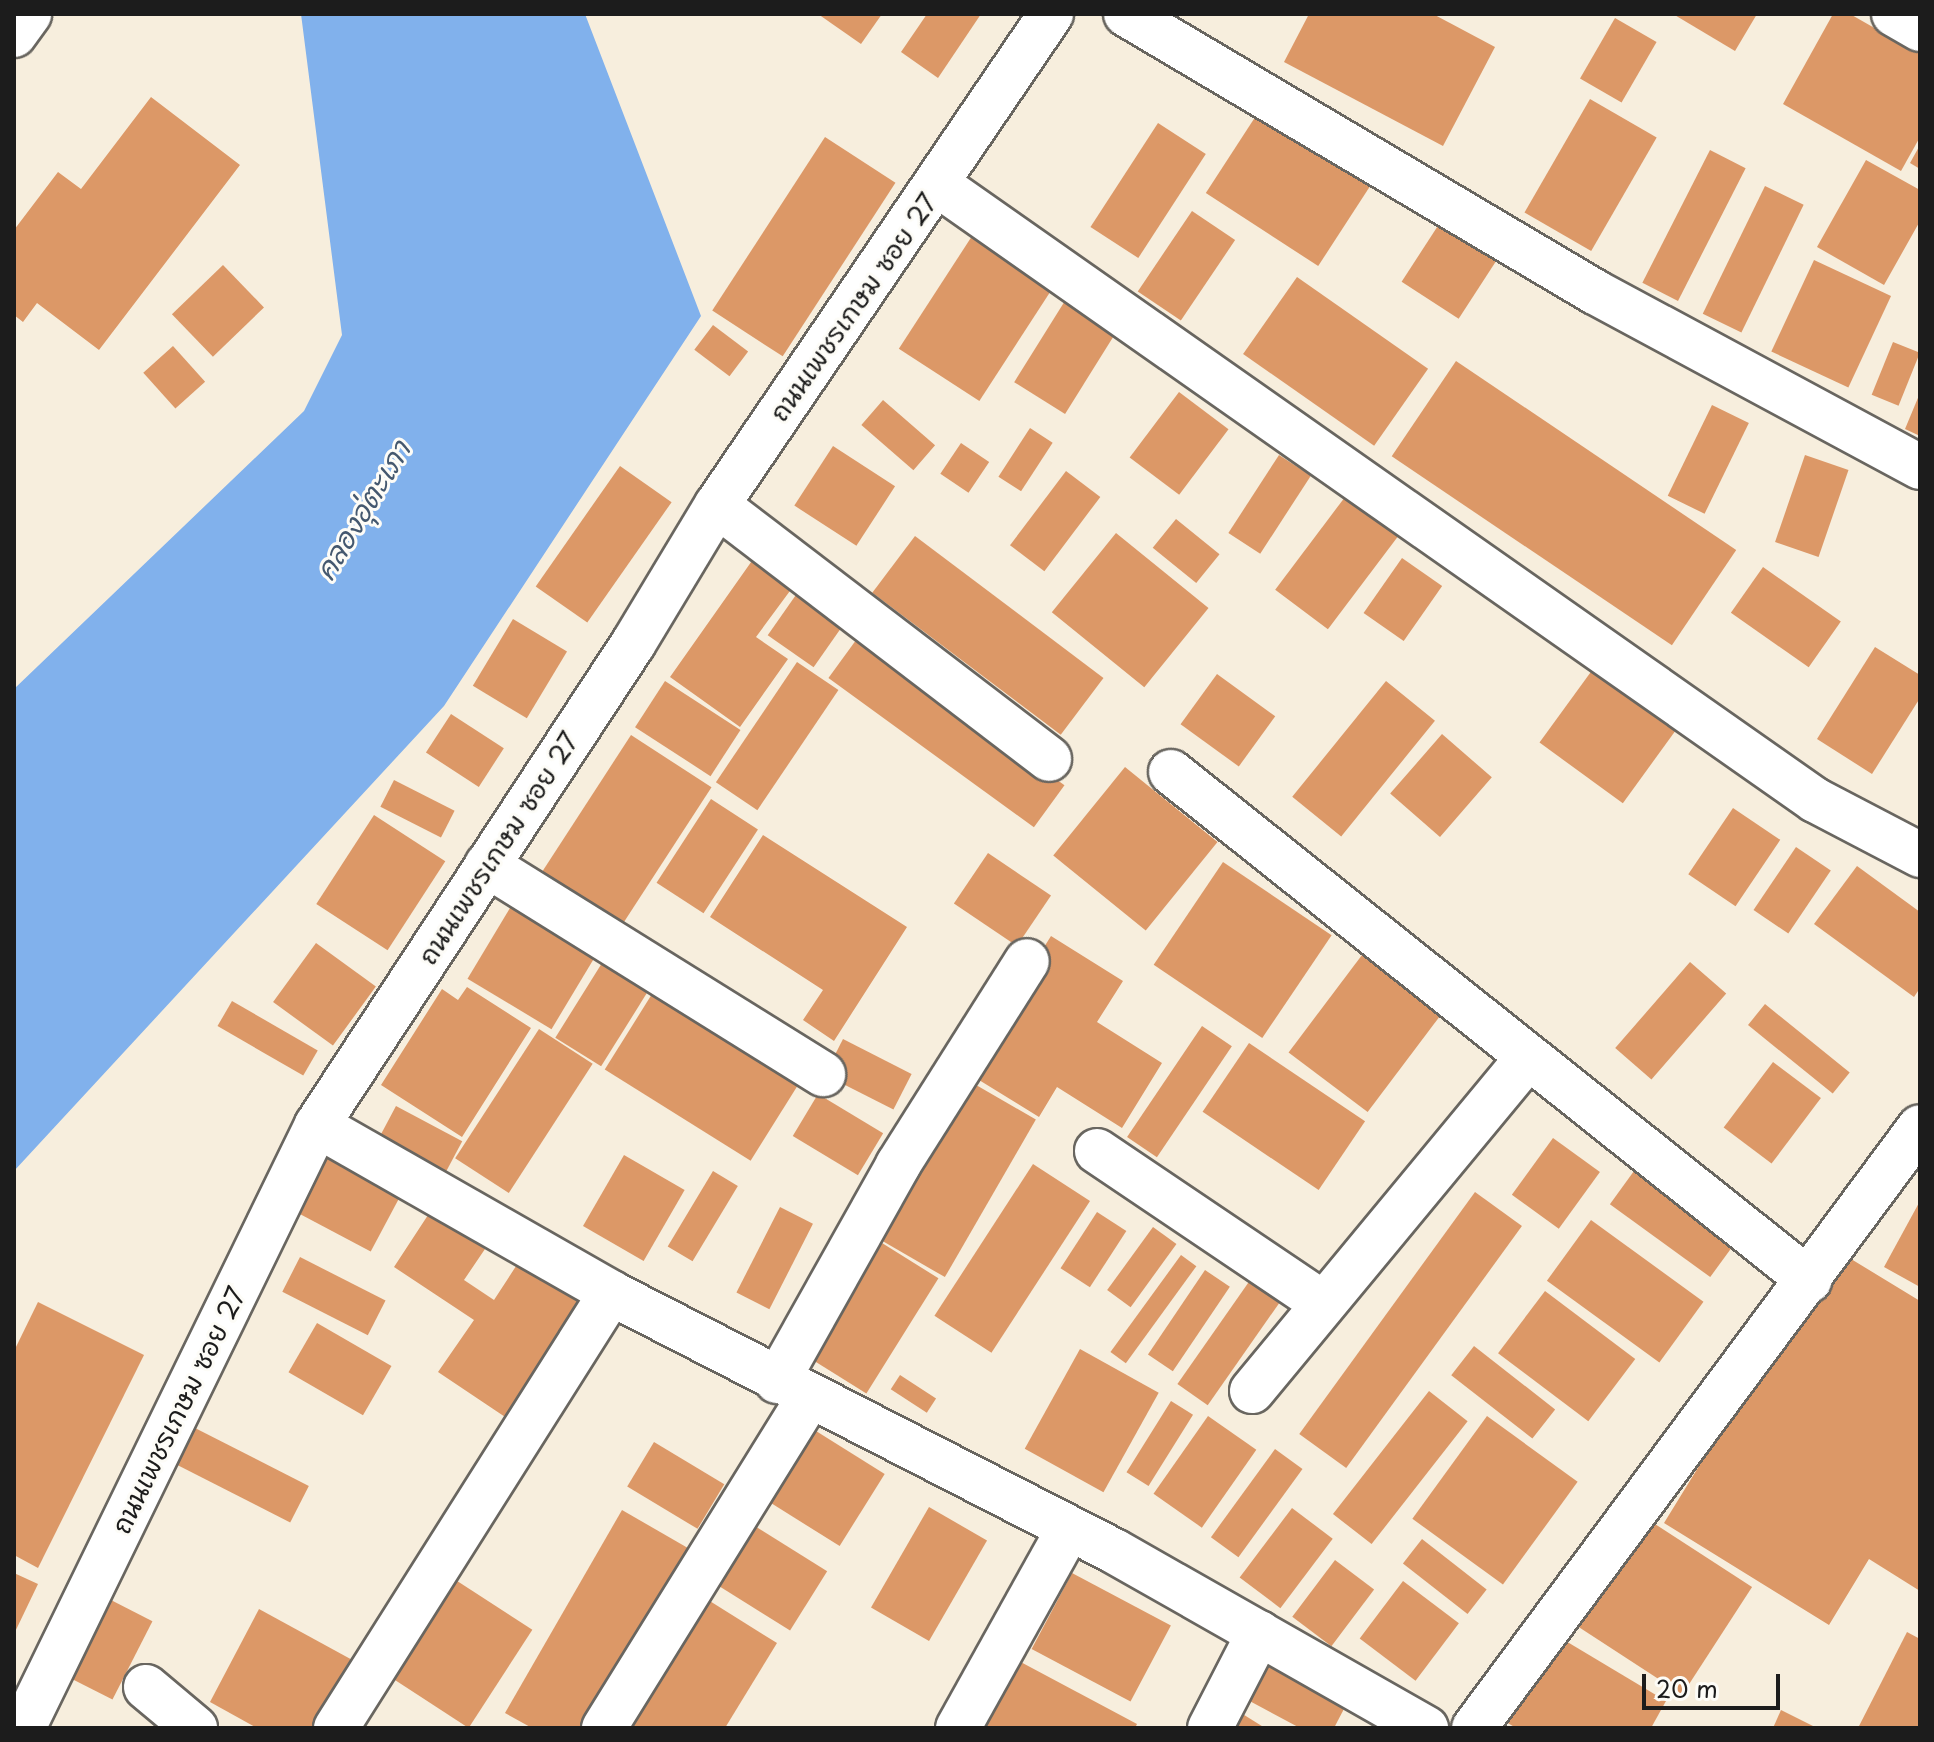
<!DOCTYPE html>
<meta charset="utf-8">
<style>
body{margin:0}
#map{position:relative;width:1934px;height:1742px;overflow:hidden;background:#f7eedd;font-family:"Playpen Sans","Playpen Sans Thai",sans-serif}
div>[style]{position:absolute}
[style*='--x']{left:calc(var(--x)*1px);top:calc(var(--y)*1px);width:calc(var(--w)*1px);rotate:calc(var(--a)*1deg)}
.water>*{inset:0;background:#81b1ec}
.building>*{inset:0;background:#dc9867;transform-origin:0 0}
.roads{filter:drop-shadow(2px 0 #696660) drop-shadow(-2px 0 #696660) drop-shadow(0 2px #696660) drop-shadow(0 -2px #696660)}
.minor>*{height:44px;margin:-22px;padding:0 22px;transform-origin:22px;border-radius:22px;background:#fff}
span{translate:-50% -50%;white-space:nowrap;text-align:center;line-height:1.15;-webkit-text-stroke:6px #fdfcf7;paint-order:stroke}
.street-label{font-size:26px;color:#1c1c1c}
.water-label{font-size:28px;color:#44586f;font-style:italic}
.frame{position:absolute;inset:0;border:16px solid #1c1c1c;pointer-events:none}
.scale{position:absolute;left:1642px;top:1674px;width:138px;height:36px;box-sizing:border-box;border:4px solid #1c1c1c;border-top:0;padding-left:10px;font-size:24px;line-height:28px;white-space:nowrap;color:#1c1c1c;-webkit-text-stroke:6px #fdfcf7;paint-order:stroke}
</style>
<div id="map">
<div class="water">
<i style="clip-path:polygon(301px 14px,585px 14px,701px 316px,444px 706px,14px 1171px,14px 689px,304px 411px,342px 335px)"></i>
</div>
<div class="building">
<i style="clip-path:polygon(818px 14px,882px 14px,861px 44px)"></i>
<i style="clip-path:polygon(927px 14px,981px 14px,938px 78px,901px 52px)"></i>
<i style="clip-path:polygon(1309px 14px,1433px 14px,1495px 47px,1443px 146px,1284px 62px)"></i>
<i style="clip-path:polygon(1673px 14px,1757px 14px,1735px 51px)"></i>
<i style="clip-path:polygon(1833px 14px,1850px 14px,1920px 54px,1920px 137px,1901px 171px,1783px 104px)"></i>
<i style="left:1615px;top:18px;width:48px;height:70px;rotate:30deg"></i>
<i style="clip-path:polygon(151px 97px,240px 165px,99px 350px,37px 303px,23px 322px,14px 315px,14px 230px,58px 172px,81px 189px)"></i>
<i style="left:1590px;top:99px;width:77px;height:131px;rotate:30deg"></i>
<i style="left:1263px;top:105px;width:134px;height:105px;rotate:33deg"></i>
<i style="left:1158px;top:123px;width:57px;height:124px;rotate:33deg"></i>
<i style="left:825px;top:137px;width:84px;height:207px;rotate:33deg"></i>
<i style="clip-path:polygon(1920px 145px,1920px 169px,1910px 163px)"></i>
<i style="left:1710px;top:150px;width:40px;height:149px;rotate:27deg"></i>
<i style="clip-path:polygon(1866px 160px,1920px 190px,1920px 221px,1884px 285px,1817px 247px)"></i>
<i style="left:1765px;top:186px;width:43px;height:142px;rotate:26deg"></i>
<i style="left:1192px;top:211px;width:52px;height:97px;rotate:34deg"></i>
<i style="left:1443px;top:218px;width:68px;height:76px;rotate:33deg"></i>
<i style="left:974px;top:233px;width:96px;height:138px;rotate:33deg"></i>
<i style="left:1814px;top:260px;width:85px;height:101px;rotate:25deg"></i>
<i style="left:223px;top:265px;width:59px;height:71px;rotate:46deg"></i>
<i style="left:1297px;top:277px;width:160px;height:94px;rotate:35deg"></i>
<i style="left:1073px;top:288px;width:60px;height:111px;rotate:32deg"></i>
<i style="left:713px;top:325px;width:44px;height:31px;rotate:37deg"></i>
<i style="left:1893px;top:342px;width:29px;height:57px;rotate:22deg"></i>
<i style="left:173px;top:346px;width:48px;height:40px;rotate:48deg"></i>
<i style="left:1456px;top:361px;width:338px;height:115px;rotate:34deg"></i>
<i style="left:1179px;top:392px;width:62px;height:82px;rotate:37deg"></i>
<i style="clip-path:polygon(1920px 393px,1920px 436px,1905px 429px)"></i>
<i style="left:883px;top:400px;width:69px;height:33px;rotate:41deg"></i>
<i style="left:1712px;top:405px;width:41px;height:101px;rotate:26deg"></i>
<i style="left:1030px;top:428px;width:27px;height:58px;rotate:33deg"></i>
<i style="left:961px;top:443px;width:34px;height:37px;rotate:34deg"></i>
<i style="left:833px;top:446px;width:74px;height:71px;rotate:33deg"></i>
<i style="left:1279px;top:455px;width:38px;height:93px;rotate:33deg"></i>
<i style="left:1805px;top:455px;width:46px;height:92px;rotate:19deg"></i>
<i style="left:620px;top:466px;width:63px;height:147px;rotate:35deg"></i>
<i style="left:1066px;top:471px;width:43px;height:93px;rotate:37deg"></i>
<i style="left:1345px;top:497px;width:66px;height:116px;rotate:37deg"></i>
<i style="left:1176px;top:519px;width:56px;height:37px;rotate:39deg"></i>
<i style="left:1116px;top:533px;width:119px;height:102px;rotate:39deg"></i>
<i style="left:915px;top:536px;width:236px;height:71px;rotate:37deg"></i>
<i style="clip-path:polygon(761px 548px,801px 576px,756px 637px,788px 659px,740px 727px,670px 677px)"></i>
<i style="left:1402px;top:558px;width:49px;height:67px;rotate:35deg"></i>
<i style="left:1763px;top:567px;width:95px;height:56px;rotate:35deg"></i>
<i style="left:805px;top:582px;width:56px;height:65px;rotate:35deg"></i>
<i style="left:513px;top:619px;width:63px;height:78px;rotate:31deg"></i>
<i style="left:859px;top:636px;width:254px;height:52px;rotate:36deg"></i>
<i style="clip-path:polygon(1875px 647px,1920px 675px,1920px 698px,1872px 774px,1817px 739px)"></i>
<i style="left:797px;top:662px;width:50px;height:145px;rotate:34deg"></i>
<i style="left:1593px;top:669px;width:103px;height:91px;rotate:36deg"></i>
<i style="left:1217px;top:674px;width:72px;height:62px;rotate:36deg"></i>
<i style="left:665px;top:681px;width:90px;height:55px;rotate:33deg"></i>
<i style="left:1386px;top:681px;width:63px;height:149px;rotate:39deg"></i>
<i style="left:451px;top:714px;width:63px;height:46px;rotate:33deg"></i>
<i style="left:1442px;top:734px;width:66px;height:79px;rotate:41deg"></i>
<i style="left:631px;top:735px;width:96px;height:164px;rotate:33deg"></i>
<i style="left:1125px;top:767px;width:119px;height:114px;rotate:39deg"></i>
<i style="left:394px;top:780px;width:68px;height:30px;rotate:27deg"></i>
<i style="left:711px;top:799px;width:56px;height:100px;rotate:33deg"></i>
<i style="left:1733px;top:808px;width:57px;height:80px;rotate:34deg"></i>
<i style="left:374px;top:815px;width:85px;height:106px;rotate:33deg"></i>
<i style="clip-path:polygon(763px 835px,907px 927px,834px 1041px,803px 1020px,823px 990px,710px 917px)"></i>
<i style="left:1796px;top:847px;width:42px;height:76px;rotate:34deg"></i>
<i style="left:988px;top:853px;width:76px;height:61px;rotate:34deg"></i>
<i style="left:1223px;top:862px;width:131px;height:124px;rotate:34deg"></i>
<i style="clip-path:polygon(1857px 866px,1920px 912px,1920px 988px,1914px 997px,1814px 924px)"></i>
<i style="left:519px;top:893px;width:98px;height:100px;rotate:31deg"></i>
<i style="clip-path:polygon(1051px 936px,1123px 981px,1097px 1022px,1162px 1063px,1122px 1128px,1057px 1087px,1039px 1117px,966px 1072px)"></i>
<i style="left:316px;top:943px;width:74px;height:73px;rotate:36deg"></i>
<i style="left:612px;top:947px;width:54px;height:107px;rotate:32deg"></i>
<i style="left:1362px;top:955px;width:99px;height:122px;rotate:37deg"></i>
<i style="left:1690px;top:962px;width:48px;height:114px;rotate:41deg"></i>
<i style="left:662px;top:978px;width:172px;height:108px;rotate:32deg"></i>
<i style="clip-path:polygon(467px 987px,531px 1028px,462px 1137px,381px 1085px,442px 989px,458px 1000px)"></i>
<i style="left:232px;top:1001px;width:99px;height:29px;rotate:30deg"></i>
<i style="left:1765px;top:1004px;width:109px;height:27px;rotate:39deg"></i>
<i style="left:1202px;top:1026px;width:36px;height:134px;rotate:34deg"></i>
<i style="left:539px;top:1029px;width:64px;height:154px;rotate:33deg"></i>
<i style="left:843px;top:1039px;width:77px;height:40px;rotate:27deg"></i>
<i style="left:1249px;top:1043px;width:140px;height:83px;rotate:34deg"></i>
<i style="left:1773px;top:1062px;width:60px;height:82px;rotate:37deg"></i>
<i style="left:964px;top:1078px;width:83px;height:182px;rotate:30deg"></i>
<i style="left:818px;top:1094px;width:76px;height:49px;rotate:31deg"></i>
<i style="left:396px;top:1106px;width:75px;height:36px;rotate:28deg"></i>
<i style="left:1553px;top:1138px;width:58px;height:70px;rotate:36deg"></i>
<i style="left:328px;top:1153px;width:84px;height:67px;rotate:28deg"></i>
<i style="left:624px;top:1155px;width:70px;height:82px;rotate:30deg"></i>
<i style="left:1033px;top:1164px;width:68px;height:181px;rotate:33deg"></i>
<i style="left:713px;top:1171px;width:29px;height:88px;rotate:31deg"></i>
<i style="left:1634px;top:1171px;width:124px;height:41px;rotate:36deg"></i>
<i style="left:1475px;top:1192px;width:58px;height:299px;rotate:36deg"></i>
<i style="clip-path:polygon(1920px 1201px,1920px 1287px,1884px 1267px)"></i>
<i style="left:780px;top:1207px;width:37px;height:96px;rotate:27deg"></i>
<i style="clip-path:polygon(430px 1212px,485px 1249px,464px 1280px,494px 1300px,520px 1260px,591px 1308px,514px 1423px,438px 1372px,474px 1320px,394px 1267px)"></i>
<i style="left:1097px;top:1212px;width:35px;height:67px;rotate:33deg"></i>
<i style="left:1591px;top:1220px;width:139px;height:75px;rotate:36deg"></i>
<i style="left:1153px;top:1227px;width:29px;height:78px;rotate:36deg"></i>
<i style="left:874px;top:1238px;width:76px;height:136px;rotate:32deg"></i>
<i style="clip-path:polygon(1833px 1248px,1920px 1301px,1920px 1591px,1869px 1559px,1829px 1625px,1664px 1523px)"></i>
<i style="left:1181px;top:1255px;width:19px;height:120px;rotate:36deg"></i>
<i style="left:300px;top:1257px;width:96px;height:39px;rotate:27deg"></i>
<i style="left:1260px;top:1266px;width:37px;height:144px;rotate:35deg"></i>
<i style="left:1205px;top:1270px;width:30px;height:102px;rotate:34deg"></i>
<i style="left:1545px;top:1291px;width:113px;height:78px;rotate:37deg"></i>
<i style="clip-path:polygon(38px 1302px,144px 1355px,38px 1568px,14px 1555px,14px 1351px)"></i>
<i style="left:317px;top:1323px;width:86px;height:57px;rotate:30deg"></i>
<i style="left:1474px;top:1346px;width:103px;height:37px;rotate:38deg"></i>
<i style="left:1080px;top:1349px;width:90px;height:114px;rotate:29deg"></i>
<i style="left:900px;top:1375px;width:43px;height:17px;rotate:33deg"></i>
<i style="left:1429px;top:1391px;width:49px;height:156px;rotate:38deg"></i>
<i style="left:1171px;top:1401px;width:26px;height:84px;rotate:32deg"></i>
<i style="left:1208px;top:1416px;width:59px;height:95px;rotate:35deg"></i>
<i style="left:1487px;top:1416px;width:112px;height:127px;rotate:36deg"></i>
<i style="left:193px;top:1427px;width:130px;height:41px;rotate:27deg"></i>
<i style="left:816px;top:1431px;width:81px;height:85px;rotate:32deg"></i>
<i style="left:654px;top:1442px;width:82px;height:52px;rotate:31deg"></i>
<i style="left:1275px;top:1449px;width:34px;height:109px;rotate:36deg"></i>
<i style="left:929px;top:1507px;width:67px;height:116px;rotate:30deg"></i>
<i style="left:1292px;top:1508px;width:51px;height:87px;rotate:37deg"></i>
<i style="clip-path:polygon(622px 1510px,700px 1555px,600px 1728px,532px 1728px,505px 1713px)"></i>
<i style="left:1638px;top:1513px;width:136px;height:128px;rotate:33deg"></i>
<i style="left:750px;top:1523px;width:91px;height:70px;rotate:32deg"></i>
<i style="left:1422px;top:1539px;width:82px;height:31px;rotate:38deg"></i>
<i style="left:1335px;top:1560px;width:49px;height:71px;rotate:37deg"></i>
<i style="clip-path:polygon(14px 1573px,38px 1584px,14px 1634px)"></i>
<i style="left:1072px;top:1573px;width:112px;height:86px;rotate:28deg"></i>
<i style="left:451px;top:1577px;width:97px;height:117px;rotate:33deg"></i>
<i style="left:1403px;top:1581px;width:70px;height:72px;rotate:37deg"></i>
<i style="clip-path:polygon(697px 1593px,777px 1643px,725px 1728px,612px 1728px)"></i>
<i style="left:107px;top:1598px;width:51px;height:88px;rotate:27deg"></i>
<i style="clip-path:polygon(259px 1609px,356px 1662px,321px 1728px,257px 1728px,210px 1702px)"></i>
<i style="clip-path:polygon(1549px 1631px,1666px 1701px,1651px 1728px,1516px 1728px,1498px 1717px)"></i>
<i style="clip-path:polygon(1907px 1632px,1920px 1639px,1920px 1728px,1858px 1728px)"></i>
<i style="clip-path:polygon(1013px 1658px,1137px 1724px,1135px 1728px,976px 1728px)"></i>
<i style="clip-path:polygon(1263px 1661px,1346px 1705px,1334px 1728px,1300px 1728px,1244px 1698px)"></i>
<i style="clip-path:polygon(1781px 1710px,1817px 1728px,1773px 1728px)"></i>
<i style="clip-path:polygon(1241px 1713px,1265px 1728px,1232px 1728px)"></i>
</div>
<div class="roads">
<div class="minor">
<i style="--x:1126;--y:14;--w:545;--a:30.66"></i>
<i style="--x:1595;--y:292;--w:369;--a:28.3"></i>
<i style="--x:1894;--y:14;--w:30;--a:30"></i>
<i style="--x:14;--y:35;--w:26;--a:-54"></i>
<i style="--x:937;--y:184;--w:1073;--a:35.05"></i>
<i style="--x:1815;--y:800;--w:119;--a:27.6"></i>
<i style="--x:717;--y:505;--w:418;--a:37.4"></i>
<i style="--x:1171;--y:772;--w:816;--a:38.53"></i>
<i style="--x:487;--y:865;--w:396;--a:31.9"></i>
<i style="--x:317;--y:1125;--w:339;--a:29.7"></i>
<i style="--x:611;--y:1293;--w:565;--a:27.15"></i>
<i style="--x:1114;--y:1551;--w:359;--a:29.6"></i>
<i style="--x:1097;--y:1151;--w:272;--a:34"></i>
<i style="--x:777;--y:1381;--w:248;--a:-60.7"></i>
<i style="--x:898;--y:1165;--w:241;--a:-57.7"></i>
<i style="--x:1252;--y:1391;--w:433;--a:-50.4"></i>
<i style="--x:146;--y:1687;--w:64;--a:39.9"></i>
<i style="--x:23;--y:1728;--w:671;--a:-64.01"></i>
<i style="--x:317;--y:1125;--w:576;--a:-56.7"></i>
<i style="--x:633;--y:644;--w:162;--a:-58.9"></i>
<i style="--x:717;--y:505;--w:594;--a:-55.77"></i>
<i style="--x:336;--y:1728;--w:515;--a:-57.7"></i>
<i style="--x:604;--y:1728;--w:389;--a:-58.2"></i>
<i style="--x:958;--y:1728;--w:227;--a:-60.9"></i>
<i style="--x:1210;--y:1728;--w:107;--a:-62.7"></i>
<i style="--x:1474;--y:1728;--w:748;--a:-53.42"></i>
</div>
</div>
<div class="street-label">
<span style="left:853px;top:307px;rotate:-55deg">ถนนเพชรเกษม ซอย 27</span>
<span style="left:498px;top:848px;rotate:-57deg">ถนนเพชรเกษม ซอย 27</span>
<span style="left:178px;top:1410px;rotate:-64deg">ถนนเพชรเกษม ซอย 27</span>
</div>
<div class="water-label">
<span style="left:362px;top:510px;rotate:-59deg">คลองอุ่ตะเภา</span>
</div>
<div class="frame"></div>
<div class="scale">20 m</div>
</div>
